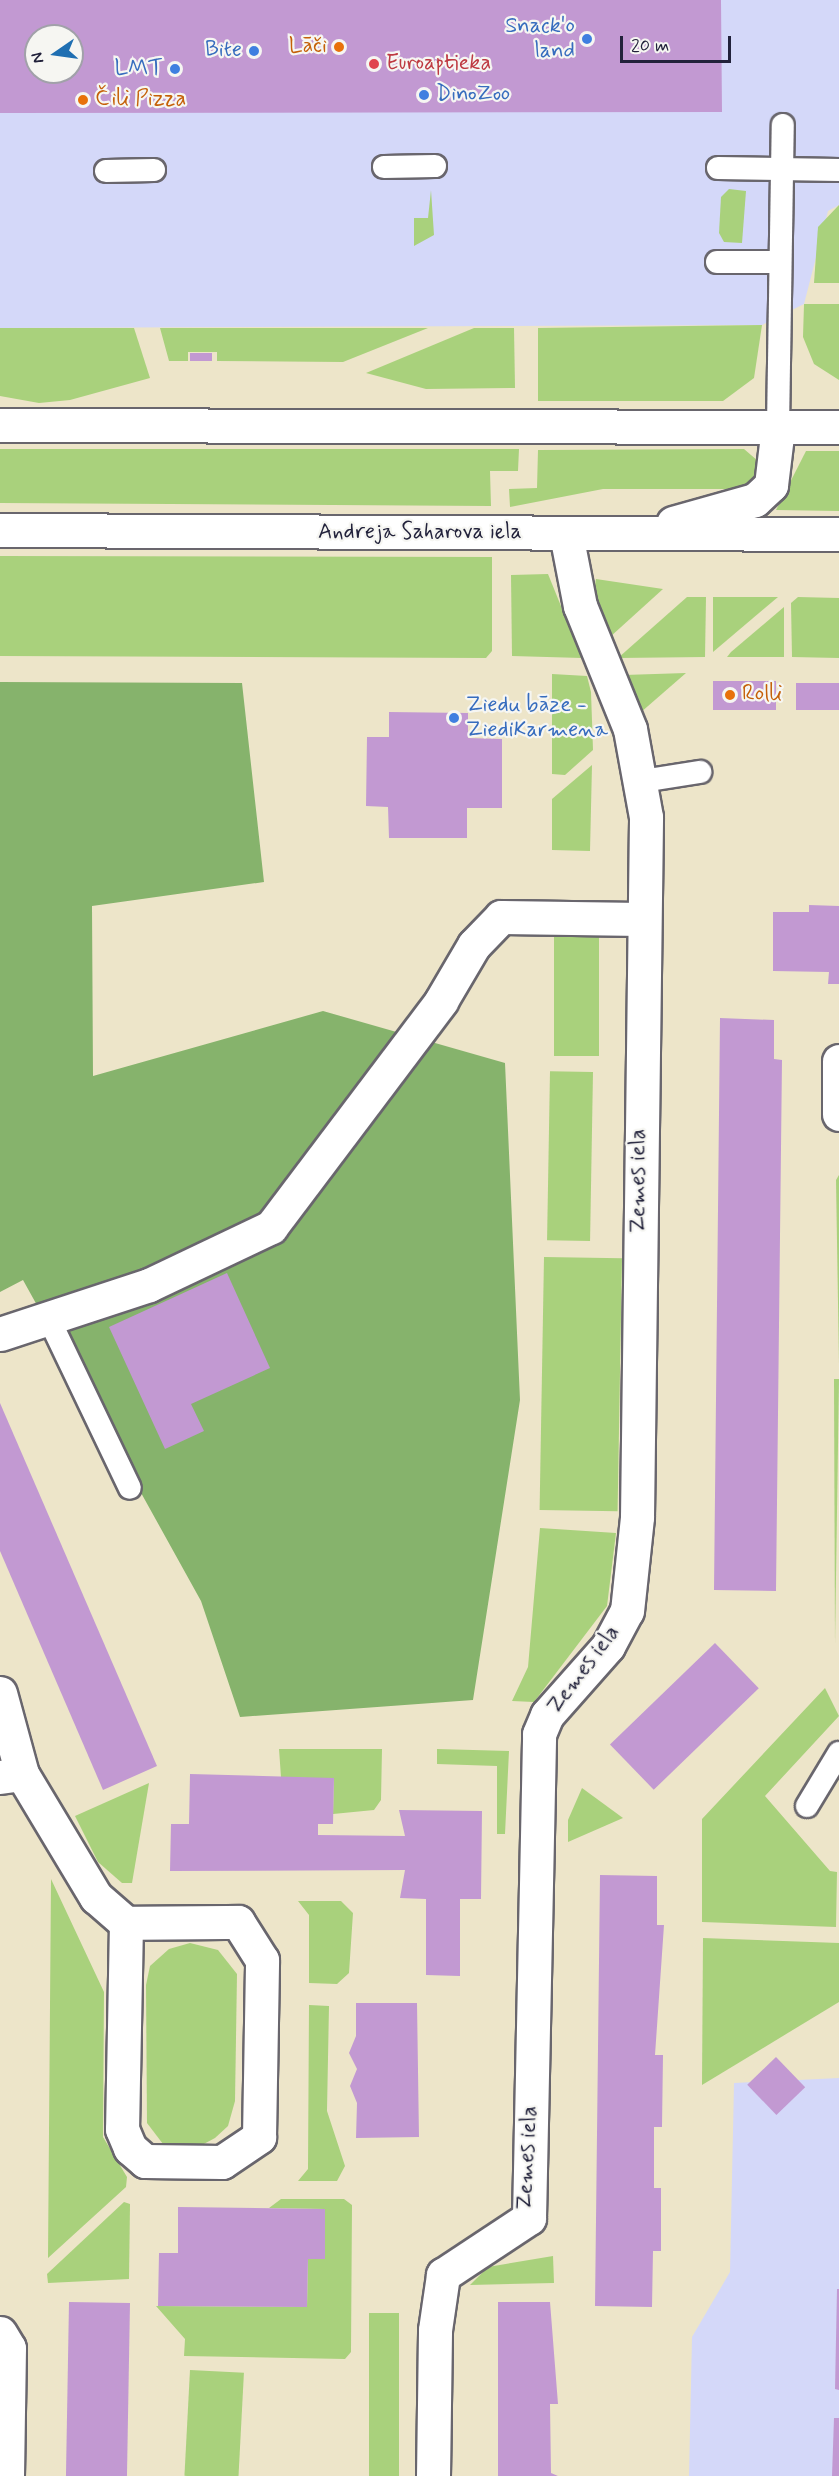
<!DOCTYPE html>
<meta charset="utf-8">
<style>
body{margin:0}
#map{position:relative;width:839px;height:2476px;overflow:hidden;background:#ede5c9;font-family:Mynerve,sans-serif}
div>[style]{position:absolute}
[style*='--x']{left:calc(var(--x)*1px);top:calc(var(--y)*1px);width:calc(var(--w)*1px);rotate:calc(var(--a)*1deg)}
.built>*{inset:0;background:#d4d8f9}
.green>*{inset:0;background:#a9d17c;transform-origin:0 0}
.forest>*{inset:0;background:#86b36c}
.building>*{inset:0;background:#c299d2;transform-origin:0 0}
.roads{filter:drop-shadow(2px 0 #69666d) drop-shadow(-2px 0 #69666d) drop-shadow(0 2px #69666d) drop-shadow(0 -2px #69666d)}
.service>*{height:22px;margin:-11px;padding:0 11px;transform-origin:11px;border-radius:11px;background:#fff}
.minor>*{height:33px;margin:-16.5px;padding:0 16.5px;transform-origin:16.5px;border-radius:16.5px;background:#fff}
.tertiary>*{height:33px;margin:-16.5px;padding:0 16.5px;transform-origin:16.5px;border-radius:16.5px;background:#fff}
.dots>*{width:16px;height:16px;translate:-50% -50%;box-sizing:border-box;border:3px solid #f6f6f2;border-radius:50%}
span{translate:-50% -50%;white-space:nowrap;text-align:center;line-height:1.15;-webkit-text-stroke:4.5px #f6f6f2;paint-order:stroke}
.shop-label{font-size:22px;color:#366cbe}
.right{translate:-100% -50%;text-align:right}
.left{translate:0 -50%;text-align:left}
.food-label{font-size:22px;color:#c56008}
.health-label{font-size:22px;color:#be3a42}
.street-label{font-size:22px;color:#22223b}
.north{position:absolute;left:24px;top:24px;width:60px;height:60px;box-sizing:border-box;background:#f6f6f2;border:2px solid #a1a1a9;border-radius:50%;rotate:257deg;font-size:16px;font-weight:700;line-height:24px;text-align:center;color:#22223b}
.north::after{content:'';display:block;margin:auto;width:21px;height:27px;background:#1f6fb2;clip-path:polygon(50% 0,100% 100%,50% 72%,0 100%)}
.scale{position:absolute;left:620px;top:36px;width:111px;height:27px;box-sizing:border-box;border:3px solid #22223b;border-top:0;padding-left:8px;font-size:18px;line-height:21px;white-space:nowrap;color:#22223b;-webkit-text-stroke:4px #f6f6f2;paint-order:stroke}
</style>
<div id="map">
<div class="built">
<i style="clip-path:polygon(evenodd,0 0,839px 0,839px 205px,828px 211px,804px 304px,762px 325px,0 328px,0 0,36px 36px,72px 36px,72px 72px,36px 72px,36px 36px)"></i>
<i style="clip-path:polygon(839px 2078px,839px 2476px,689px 2476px,692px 2337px,730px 2272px,734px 2083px)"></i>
</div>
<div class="green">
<i style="clip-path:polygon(729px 189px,746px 191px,742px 243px,724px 242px,719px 233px,721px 197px)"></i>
<i style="clip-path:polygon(431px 190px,434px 235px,414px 246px,414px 218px,428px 218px)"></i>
<i style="clip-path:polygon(839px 205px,839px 283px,814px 283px,818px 227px)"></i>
<i style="clip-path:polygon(804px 304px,839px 304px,839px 380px,814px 364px,803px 337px)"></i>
<i style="clip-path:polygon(762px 325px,754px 378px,723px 401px,538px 401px,538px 328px)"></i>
<i style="clip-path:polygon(0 328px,134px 328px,150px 378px,70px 400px,39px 403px,0 396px)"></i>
<i style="clip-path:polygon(160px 328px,428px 328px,343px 362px,217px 361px,217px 352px,188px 352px,188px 361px,169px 361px)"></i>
<i style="clip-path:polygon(474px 328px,514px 328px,515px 388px,426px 389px,366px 373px)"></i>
<i style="clip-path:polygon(0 449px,519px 449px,518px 471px,490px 471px,491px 506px,0 503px)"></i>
<i style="clip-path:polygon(744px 449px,758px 461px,754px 483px,740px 489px,603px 489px,510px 507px,509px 489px,537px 488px,538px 450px)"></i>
<i style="clip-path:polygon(806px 451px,839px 451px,839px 511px,776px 510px)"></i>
<i style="clip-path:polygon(0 556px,492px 557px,492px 651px,486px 658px,0 656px)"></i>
<i style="clip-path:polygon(548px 574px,582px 658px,512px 656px,511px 575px)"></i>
<i style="clip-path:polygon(596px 579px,663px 589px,610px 637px,593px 598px)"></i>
<i style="clip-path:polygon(687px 597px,706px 597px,705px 657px,618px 658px)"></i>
<i style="clip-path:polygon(713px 597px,778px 597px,713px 652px)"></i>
<i style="clip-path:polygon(798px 597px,839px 598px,839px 658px,792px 657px,791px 603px)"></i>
<i style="clip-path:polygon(784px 607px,784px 657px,727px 657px,731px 652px)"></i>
<i style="clip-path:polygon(686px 673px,640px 713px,624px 675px)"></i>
<i style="clip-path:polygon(552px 674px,587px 676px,591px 692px,593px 750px,565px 775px,552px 774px)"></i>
<i style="clip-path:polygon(592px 765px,590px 851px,552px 850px,552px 799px)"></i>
<i style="left:554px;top:932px;width:45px;height:124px"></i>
<i style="left:593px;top:1072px;width:169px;height:43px;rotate:91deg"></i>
<i style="clip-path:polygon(839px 1175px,839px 1364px,836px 1180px)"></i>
<i style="left:544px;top:1257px;width:78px;height:253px;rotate:1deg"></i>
<i style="clip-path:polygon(834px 1379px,839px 1379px,835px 1645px)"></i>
<i style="clip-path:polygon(540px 1528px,616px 1533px,607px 1606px,534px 1702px,512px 1701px,528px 1667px)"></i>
<i style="clip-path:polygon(825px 1688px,839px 1716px,765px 1796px,830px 1871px,837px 1872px,836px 1927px,702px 1922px,702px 1819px)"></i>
<i style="clip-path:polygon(279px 1749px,382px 1749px,381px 1800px,374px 1810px,333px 1814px,334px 1779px,281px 1777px)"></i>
<i style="clip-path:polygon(437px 1749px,509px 1751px,505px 1834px,497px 1834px,497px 1766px,437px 1764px)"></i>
<i style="clip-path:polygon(149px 1783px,132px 1883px,122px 1883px,98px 1862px,75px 1816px)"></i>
<i style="clip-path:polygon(582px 1788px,623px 1818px,568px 1842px,568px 1820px)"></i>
<i style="clip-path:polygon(51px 1879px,104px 1992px,103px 2137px,127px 2177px,126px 2187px,48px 2258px)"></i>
<i style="clip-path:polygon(298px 1901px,341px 1901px,353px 1913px,349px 1973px,337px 1984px,309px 1983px,309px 1915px)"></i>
<i style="clip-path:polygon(703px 1938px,839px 1943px,839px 2002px,702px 2085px)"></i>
<i style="clip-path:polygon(190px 1943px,218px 1950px,237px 1974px,235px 2101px,228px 2126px,215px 2138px,200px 2146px,175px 2146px,163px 2144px,147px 2123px,146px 1985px,150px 1966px,169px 1949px)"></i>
<i style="clip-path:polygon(309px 2005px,329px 2006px,327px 2111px,345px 2166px,337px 2181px,298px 2181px,308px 2169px)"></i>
<i style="clip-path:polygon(281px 2199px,344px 2199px,352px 2205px,351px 2352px,345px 2359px,184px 2356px,185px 2339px,156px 2306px,307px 2307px,308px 2259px,325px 2259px,325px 2209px,269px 2208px)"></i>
<i style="clip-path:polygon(124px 2202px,130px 2204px,129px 2279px,48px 2283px,47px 2274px)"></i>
<i style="clip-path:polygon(553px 2256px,554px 2283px,470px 2285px,488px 2267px)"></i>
<i style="left:369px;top:2313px;width:30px;height:163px"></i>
<i style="left:190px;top:2370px;width:54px;height:106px;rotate:3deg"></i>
</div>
<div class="forest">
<i style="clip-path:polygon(0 682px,242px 683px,264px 882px,92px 906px,93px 1076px,323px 1011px,505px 1063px,520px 1400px,473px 1700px,240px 1717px,201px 1601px,23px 1280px,0 1292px)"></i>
</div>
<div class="building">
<i style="clip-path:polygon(evenodd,0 0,721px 0,722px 112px,0 113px,0 0,36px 36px,72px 36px,72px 72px,36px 72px,36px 36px)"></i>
<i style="left:190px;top:353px;width:22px;height:8px"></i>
<i style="left:713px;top:681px;width:63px;height:29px"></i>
<i style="left:796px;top:683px;width:43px;height:27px"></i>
<i style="clip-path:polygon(389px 712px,468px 713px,468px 738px,502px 739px,502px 808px,467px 808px,467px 838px,389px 838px,388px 807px,366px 806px,367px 737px,389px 737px)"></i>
<i style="clip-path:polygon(809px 905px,839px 906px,839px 984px,828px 984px,829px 972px,773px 971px,773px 912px,809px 912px)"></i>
<i style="clip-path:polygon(720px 1018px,774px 1020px,774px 1059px,782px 1060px,776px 1591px,714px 1590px)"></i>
<i style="clip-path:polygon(227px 1273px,270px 1368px,191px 1404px,204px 1431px,165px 1449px,109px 1327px)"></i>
<i style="clip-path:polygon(0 1403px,157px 1766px,103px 1790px,0 1551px)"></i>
<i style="left:715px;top:1643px;width:63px;height:146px;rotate:46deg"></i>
<i style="clip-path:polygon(190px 1774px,334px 1778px,333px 1824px,318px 1824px,318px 1835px,405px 1836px,399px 1810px,482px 1811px,481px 1899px,460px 1899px,460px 1976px,426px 1975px,426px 1899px,400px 1898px,405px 1870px,170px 1871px,171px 1824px,189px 1824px)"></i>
<i style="clip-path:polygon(600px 1875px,657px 1876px,657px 1925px,664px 1925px,655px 2055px,663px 2055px,662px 2127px,654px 2127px,654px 2188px,661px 2188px,661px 2251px,653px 2251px,652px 2307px,595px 2306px)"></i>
<i style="clip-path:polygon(356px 2003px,417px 2003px,419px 2137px,356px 2138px,357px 2103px,350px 2086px,357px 2069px,349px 2053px,356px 2036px)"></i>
<i style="left:776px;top:2057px;width:42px;height:40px;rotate:46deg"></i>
<i style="clip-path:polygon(178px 2207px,325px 2209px,325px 2259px,308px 2259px,307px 2307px,158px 2306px,159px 2253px,178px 2253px)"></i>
<i style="clip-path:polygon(837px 2289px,839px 2289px,839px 2390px,835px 2389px)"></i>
<i style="left:69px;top:2302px;width:61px;height:174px;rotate:1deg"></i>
<i style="clip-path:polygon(498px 2302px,550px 2302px,558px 2404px,550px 2404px,551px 2473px,558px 2476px,498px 2476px)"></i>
<i style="clip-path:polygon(834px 2418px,839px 2418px,839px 2476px,832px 2476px)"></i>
</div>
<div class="roads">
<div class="service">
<i style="--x:384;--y:167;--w:51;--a:-1.1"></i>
<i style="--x:718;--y:168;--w:121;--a:0.9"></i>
<i style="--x:106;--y:171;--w:48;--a:-1.2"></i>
<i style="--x:717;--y:262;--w:63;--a:0"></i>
<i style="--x:778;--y:427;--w:302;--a:-89.1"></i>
<i style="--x:643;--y:781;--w:58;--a:-9"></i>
<i style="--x:49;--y:1319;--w:187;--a:64.4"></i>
<i style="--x:807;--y:1806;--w:62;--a:-58.9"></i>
</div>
<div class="minor">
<i style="--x:839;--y:1061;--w:53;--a:90"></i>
<i style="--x:0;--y:1334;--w:157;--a:-18.2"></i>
<i style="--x:149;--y:1285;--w:135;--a:-25.4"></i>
<i style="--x:271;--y:1227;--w:283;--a:-53"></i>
<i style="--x:441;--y:1001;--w:65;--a:-59.5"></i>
<i style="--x:474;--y:945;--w:39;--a:-46"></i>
<i style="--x:501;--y:917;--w:141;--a:0.8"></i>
<i style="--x:0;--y:1693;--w:84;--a:74.8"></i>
<i style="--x:0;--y:1777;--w:22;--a:-8"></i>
<i style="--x:22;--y:1774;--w:144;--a:59"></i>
<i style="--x:96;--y:1897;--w:40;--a:41"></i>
<i style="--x:126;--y:1923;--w:206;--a:91.1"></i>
<i style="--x:122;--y:2129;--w:21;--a:67"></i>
<i style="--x:130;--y:2148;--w:20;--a:41"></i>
<i style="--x:145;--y:2161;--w:77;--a:0.7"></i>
<i style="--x:222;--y:2162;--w:45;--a:-34"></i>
<i style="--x:259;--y:2137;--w:177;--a:-89"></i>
<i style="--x:262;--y:1960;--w:45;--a:-122.3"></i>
<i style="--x:238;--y:1922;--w:112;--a:179.5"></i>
<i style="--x:0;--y:2333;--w:17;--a:59"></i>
<i style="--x:9;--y:2348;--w:128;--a:90.9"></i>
<i style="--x:433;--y:2476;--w:146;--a:-89.2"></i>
<i style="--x:435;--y:2330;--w:56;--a:-81.7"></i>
<i style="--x:443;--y:2275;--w:103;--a:-33.5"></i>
<i style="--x:529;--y:2218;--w:484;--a:-88.8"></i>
<i style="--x:539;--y:1734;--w:21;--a:-67"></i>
<i style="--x:547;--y:1715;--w:92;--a:-48.5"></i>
<i style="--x:608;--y:1646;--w:40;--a:-62"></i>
<i style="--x:627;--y:1611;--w:95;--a:-83.9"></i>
<i style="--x:637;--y:1517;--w:700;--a:-89.26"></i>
<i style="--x:646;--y:817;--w:89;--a:-100.3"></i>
<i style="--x:630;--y:729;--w:133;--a:-112.1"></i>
<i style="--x:580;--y:606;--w:73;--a:-101"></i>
</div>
<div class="tertiary">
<i style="--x:0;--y:425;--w:839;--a:0.14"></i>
<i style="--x:673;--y:523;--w:85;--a:-15.7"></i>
<i style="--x:755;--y:500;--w:22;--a:-43"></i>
<i style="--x:771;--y:485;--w:58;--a:-83.1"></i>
<i style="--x:0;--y:530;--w:839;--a:0.27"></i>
</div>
</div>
<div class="dots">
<i style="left:587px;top:39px;background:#3f7fe0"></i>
<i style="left:339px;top:47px;background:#e8710a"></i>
<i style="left:254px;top:51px;background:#3f7fe0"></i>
<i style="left:374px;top:64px;background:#e0444e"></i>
<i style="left:175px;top:69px;background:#3f7fe0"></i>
<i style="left:424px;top:95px;background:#3f7fe0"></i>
<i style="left:83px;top:100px;background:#e8710a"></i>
<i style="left:730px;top:695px;background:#e8710a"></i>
<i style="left:454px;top:718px;background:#3f7fe0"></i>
</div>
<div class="shop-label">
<span class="right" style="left:575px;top:39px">Snack'o<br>land</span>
<span class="right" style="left:242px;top:51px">Bite</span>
<span class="right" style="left:163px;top:69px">LMT</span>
<span class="left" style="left:436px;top:95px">DinoZoo</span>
<span class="left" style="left:466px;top:718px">Ziedu bāze -<br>ZiediKarmena</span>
</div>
<div class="food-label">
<span class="right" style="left:327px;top:47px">Lāči</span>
<span class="left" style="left:95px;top:100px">Čili Pizza</span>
<span class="left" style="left:742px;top:695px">Rolli</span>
</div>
<div class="health-label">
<span class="left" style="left:386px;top:64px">Euroaptieka</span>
</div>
<div class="street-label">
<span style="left:420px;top:533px">Andreja Saharova iela</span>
<span style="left:639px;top:1181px;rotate:-90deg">Zemes iela</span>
<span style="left:584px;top:1670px;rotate:-53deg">Zemes iela</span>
<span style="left:528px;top:2158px;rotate:-87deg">Zemes iela</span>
</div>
<div class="north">N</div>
<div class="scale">20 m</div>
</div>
